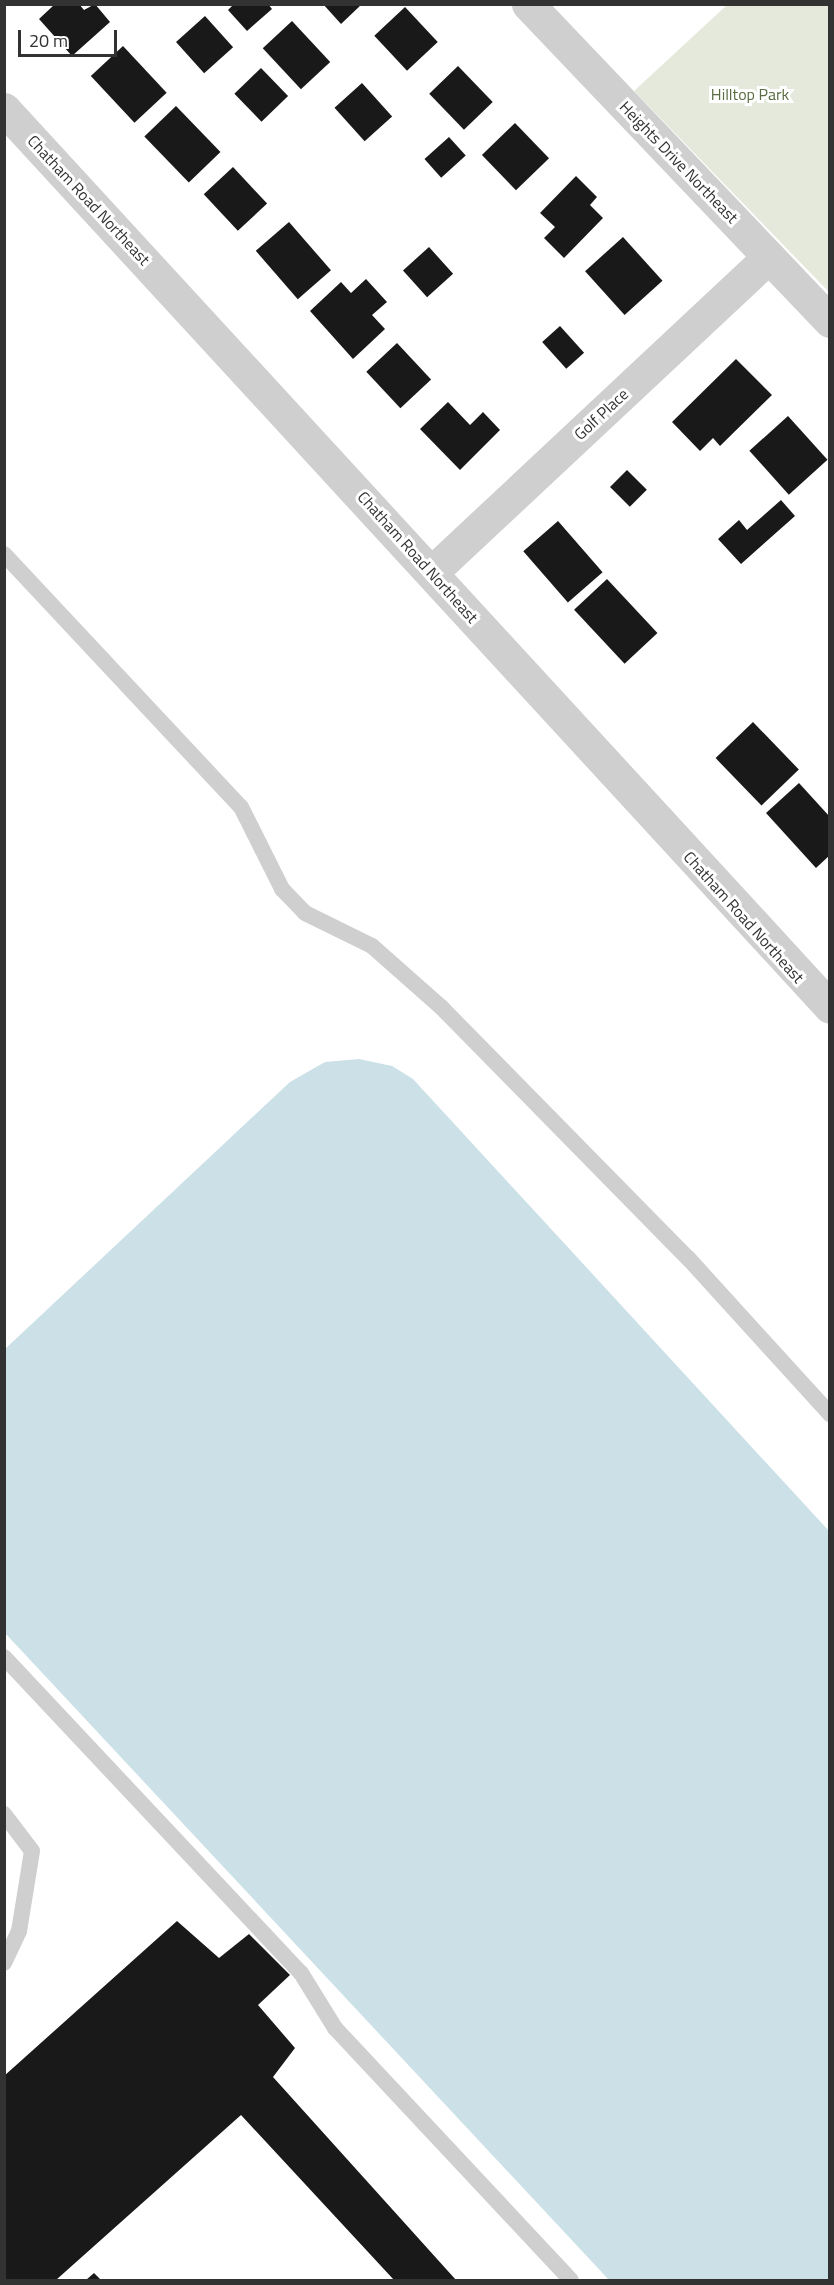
<!DOCTYPE html>
<style>
body{margin:0}
#map{position:relative;width:834px;height:2285px;overflow:hidden;background:#fff;font-family:"Titillium Web",sans-serif}
div>[style]{position:absolute}
[style*='--x']{left:calc(var(--x)*1px);top:calc(var(--y)*1px);width:calc(var(--w)*1px);rotate:calc(var(--a)*1deg)}
.green>*{inset:0;background:#e4e9dc}
.water>*{inset:0;background:#cbe0e7}
.building>*{inset:0;background:#191919;transform-origin:0 0}
.lane>*{height:16px;margin:-8px;padding:0 8px;transform-origin:8px;border-radius:8px;background:#cfcfcf}
.street>*{height:33px;margin:-16.5px;padding:0 16.5px;transform-origin:16.5px;border-radius:16.5px;background:#cfcfcf}
span{translate:-50% -50%;white-space:nowrap;text-align:center;line-height:1.15;-webkit-text-stroke:6px #fff;paint-order:stroke}
.park-label{font-size:16px;color:#5a6c42}
.street-label{font-size:16px;color:#323232}
.frame{position:absolute;inset:0;border:6px solid #323232;pointer-events:none}
.scale{position:absolute;left:18px;top:30px;width:99px;height:27px;box-sizing:border-box;border:3px solid #323232;border-top:0;padding-left:8px;font-size:18px;line-height:21px;white-space:nowrap;color:#323232;-webkit-text-stroke:4px #fff;paint-order:stroke}
</style>
<div id="map">
<div class="green">
<i style="clip-path:polygon(727px 5px,829px 5px,829px 292px,634px 91px)"></i>
</div>
<div class="water">
<i style="clip-path:polygon(359px 1059px,392px 1066px,413px 1079px,829px 1531px,829px 2280px,609px 2280px,5px 1633px,5px 1349px,290px 1082px,325px 1062px)"></i>
</div>
<div class="building">
<i style="clip-path:polygon(55px 4px,79px 4px,84px 10px,95px 4px,110px 22px,72px 56px,39px 19px)"></i>
<i style="clip-path:polygon(234px 4px,268px 4px,272px 9px,247px 31px,228px 10px)"></i>
<i style="clip-path:polygon(323px 4px,362px 4px,341px 24px)"></i>
<i style="left:405px;top:7px;width:48px;height:42px;rotate:47deg"></i>
<i style="left:205px;top:16px;width:42px;height:39px;rotate:48deg"></i>
<i style="left:292px;top:21px;width:56px;height:40px;rotate:47deg"></i>
<i style="left:123px;top:46px;width:64px;height:44px;rotate:47deg"></i>
<i style="left:458px;top:66px;width:50px;height:40px;rotate:46deg"></i>
<i style="left:261px;top:68px;width:39px;height:37px;rotate:46deg"></i>
<i style="left:362px;top:83px;width:45px;height:37px;rotate:48deg"></i>
<i style="left:176px;top:106px;width:64px;height:44px;rotate:46deg"></i>
<i style="left:515px;top:123px;width:49px;height:46px;rotate:46deg"></i>
<i style="left:449px;top:137px;width:25px;height:33px;rotate:48deg"></i>
<i style="left:233px;top:167px;width:50px;height:40px;rotate:47deg"></i>
<i style="clip-path:polygon(576px 176px,597px 197px,590px 205px,603px 218px,564px 258px,544px 238px,555px 227px,540px 213px)"></i>
<i style="left:289px;top:222px;width:64px;height:44px;rotate:49deg"></i>
<i style="left:623px;top:237px;width:59px;height:51px;rotate:48deg"></i>
<i style="left:429px;top:247px;width:36px;height:35px;rotate:48deg"></i>
<i style="clip-path:polygon(366px 279px,387px 302px,372px 315px,385px 329px,353px 359px,310px 311px,341px 282px,351px 293px)"></i>
<i style="left:560px;top:326px;width:36px;height:24px;rotate:48deg"></i>
<i style="left:397px;top:343px;width:50px;height:42px;rotate:47deg"></i>
<i style="clip-path:polygon(736px 359px,772px 395px,720px 446px,713px 438px,700px 451px,672px 422px)"></i>
<i style="clip-path:polygon(448px 402px,470px 425px,483px 412px,500px 430px,460px 470px,420px 429px)"></i>
<i style="left:788px;top:416px;width:59px;height:52px;rotate:48deg"></i>
<i style="left:627px;top:470px;width:28px;height:24px;rotate:45deg"></i>
<i style="clip-path:polygon(781px 500px,795px 516px,741px 564px,718px 539px,739px 520px,747px 530px)"></i>
<i style="left:558px;top:521px;width:68px;height:46px;rotate:49deg"></i>
<i style="left:607px;top:579px;width:74px;height:45px;rotate:47deg"></i>
<i style="left:753px;top:722px;width:66px;height:52px;rotate:46deg"></i>
<i style="clip-path:polygon(799px 783px,830px 817px,830px 855px,816px 868px,766px 813px)"></i>
<i style="clip-path:polygon(177px 1921px,219px 1958px,249px 1934px,290px 1975px,258px 2005px,295px 2048px,273px 2077px,456px 2280px,394px 2280px,241px 2115px,56px 2280px,4px 2280px,4px 2076px)"></i>
<i style="clip-path:polygon(94px 2273px,101px 2280px,86px 2280px)"></i>
</div>
<div class="lane">
<i style="--x:4;--y:554;--w:347;--a:46.9"></i>
<i style="--x:241;--y:807;--w:92;--a:63.4"></i>
<i style="--x:282;--y:889;--w:33;--a:46"></i>
<i style="--x:305;--y:913;--w:75;--a:26.2"></i>
<i style="--x:372;--y:946;--w:94;--a:41.5"></i>
<i style="--x:442;--y:1008;--w:351;--a:45.5"></i>
<i style="--x:688;--y:1258;--w:211;--a:47.7"></i>
<i style="--x:4;--y:1657;--w:434;--a:46.8"></i>
<i style="--x:301;--y:1973;--w:65;--a:58.3"></i>
<i style="--x:335;--y:2028;--w:345;--a:46.9"></i>
<i style="--x:4;--y:1814;--w:46;--a:52.9"></i>
<i style="--x:32;--y:1851;--w:81;--a:99.2"></i>
<i style="--x:19;--y:1931;--w:35;--a:115"></i>
</div>
<div class="street">
<i style="--x:528;--y:4;--w:438;--a:46.4"></i>
<i style="--x:4;--y:109;--w:1220;--a:47.39"></i>
<i style="--x:432;--y:572;--w:461;--a:-43.1"></i>
</div>
<div class="park-label">
<span style="left:750px;top:94px">Hilltop Park</span>
</div>
<div class="street-label">
<span style="left:679px;top:162px;rotate:46deg">Heights Drive Northeast</span>
<span style="left:89px;top:200px;rotate:47deg">Chatham Road Northeast</span>
<span style="left:601px;top:414px;rotate:-43deg">Golf Place</span>
<span style="left:418px;top:557px;rotate:48deg">Chatham Road Northeast</span>
<span style="left:744px;top:917px;rotate:48deg">Chatham Road Northeast</span>
</div>
<div class="frame"></div>
<div class="scale">20 m</div>
</div>
